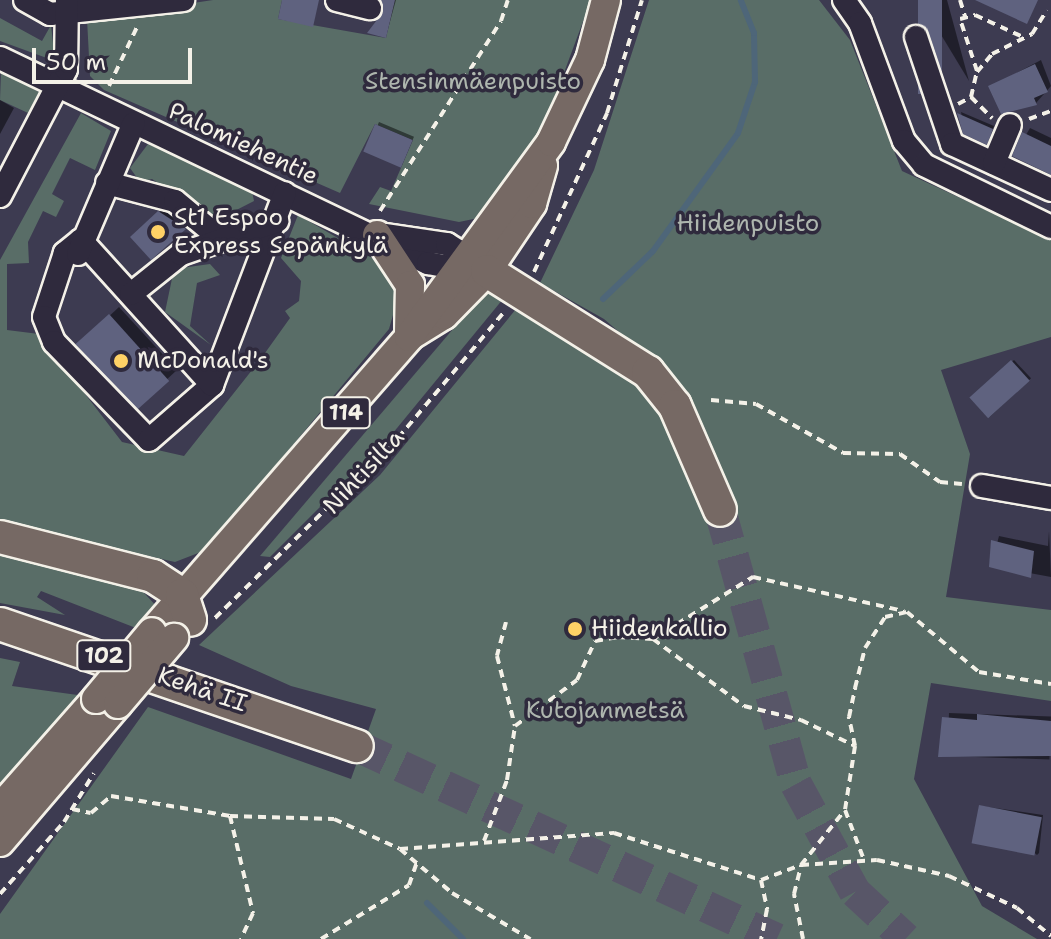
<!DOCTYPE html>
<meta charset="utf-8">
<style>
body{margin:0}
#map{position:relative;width:1051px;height:939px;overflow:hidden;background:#3d3b51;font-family:"Shantell Sans",sans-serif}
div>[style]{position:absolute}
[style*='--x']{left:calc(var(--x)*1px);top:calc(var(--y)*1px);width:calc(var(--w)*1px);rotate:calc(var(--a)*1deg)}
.green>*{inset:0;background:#596d67}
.shadow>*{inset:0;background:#0007;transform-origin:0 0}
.stream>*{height:6px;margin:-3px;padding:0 3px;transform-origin:3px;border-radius:3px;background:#4e6679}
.building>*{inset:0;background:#5f627f;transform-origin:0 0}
.highway-tunnel>*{height:32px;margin-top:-16px;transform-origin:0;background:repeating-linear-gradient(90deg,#585668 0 32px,transparent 0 48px)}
.path>*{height:4px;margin-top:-2px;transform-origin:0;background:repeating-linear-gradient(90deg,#f4f1e8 0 8px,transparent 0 14px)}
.roads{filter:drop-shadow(2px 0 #f4f1e8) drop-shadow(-2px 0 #f4f1e8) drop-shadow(0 2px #f4f1e8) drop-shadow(0 -2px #f4f1e8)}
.minor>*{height:22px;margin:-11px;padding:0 11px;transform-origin:11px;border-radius:11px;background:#2f2a3d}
.major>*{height:28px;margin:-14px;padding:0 14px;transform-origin:14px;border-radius:14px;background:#766964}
.highway>*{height:32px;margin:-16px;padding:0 16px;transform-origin:16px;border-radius:16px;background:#766964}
.bridges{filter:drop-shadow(2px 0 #f4f1e8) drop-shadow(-2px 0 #f4f1e8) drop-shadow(0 2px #f4f1e8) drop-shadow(0 -2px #f4f1e8)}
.major-bridge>*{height:28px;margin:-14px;padding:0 14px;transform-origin:14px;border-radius:14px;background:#766964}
.dots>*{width:22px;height:22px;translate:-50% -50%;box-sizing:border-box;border:4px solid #2f2a3d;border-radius:50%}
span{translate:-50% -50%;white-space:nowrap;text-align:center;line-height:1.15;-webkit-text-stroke:7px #2f2a3d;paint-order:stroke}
.shield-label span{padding:2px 6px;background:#2f2a3d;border:2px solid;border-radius:6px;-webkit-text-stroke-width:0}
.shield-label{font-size:22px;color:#f4f1e8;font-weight:700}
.park-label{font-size:24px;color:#aeb6ae}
.street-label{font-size:24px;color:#f4f1e8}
.poi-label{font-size:24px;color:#f4f1e8}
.left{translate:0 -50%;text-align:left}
.scale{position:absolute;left:32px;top:48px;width:160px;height:36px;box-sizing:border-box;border:4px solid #f4f1e8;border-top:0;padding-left:10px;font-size:24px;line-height:28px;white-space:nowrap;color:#f4f1e8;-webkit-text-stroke:6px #2f2a3d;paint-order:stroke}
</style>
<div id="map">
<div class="green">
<i style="clip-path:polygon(213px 0,282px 0,278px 19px,386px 38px,395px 0,591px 0,542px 132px,483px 217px,459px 222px,369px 204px,380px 187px,391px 191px,413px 140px,375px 124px,340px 193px,104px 90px,90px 76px,87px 19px)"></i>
<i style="clip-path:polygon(649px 0,819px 0,850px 40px,902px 171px,1051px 240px,1051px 337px,941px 370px,970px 454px,946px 597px,1051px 610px,1051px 701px,931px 683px,914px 779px,982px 906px,1037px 939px,0 939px,0 914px,148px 707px,351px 779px,376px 709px,291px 686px,199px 645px,380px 475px,521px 303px,627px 372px,730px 495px,677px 382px,604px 319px,540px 283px,594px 170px)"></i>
<i style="clip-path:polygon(0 18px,42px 41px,51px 25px,55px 61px,0 41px)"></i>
<i style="clip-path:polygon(1px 72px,39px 92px,28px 113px,0 100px)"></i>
<i style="clip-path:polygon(81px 113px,111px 131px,95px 170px,70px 158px,52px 194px,64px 201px,56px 217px,43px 211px,28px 242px,29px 263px,7px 264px,7px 330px,39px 334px,122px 442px,184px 456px,260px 360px,290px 318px,285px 311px,299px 301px,301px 281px,281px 258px,298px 215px,388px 267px,399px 294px,389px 329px,206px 550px,175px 562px,0 523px,0 260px)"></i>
<i style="clip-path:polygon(148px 144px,252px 191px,254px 201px,215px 221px,152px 179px,140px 182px,130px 168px)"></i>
<i style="clip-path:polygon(210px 264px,220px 275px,197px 283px,190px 326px,211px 345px,165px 312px,174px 269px)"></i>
<i style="clip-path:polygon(487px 289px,503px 299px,388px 439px,270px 557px,260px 556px)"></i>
<i style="clip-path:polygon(0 548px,136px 584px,158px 608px,141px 630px,41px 591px,37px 597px,65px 615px,0 603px)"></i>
<i style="clip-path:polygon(0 658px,20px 662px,12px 686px,85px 696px,0 791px)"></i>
</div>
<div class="shadow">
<i style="clip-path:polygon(381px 0,396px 0,386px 36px,386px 12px)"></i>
<i style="clip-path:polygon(920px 0,947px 0,969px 81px)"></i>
<i style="clip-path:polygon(1041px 60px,1051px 86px,1036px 103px,990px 87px)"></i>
<i style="clip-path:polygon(0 100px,14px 108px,0 134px)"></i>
<i style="clip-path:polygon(961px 112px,994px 126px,988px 140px,965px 132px)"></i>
<i style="left:379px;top:122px;width:38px;height:32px;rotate:23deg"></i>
<i style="clip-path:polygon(1030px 128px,1051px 138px,1051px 176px,1014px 156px)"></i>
<i style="clip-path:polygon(162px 210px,187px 225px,151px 257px,133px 237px)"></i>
<i style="clip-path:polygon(119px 307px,177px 370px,138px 406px,88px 336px)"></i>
<i style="left:1014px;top:360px;width:25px;height:56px;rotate:47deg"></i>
<i style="clip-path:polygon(1049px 531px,1051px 577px,991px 566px,999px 536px,1048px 546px)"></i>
<i style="left:949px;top:713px;width:102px;height:43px;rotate:2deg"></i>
<i style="clip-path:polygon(981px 806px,1043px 815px,1039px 853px,1037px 855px)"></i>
</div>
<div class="stream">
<i style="--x:603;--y:299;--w:69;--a:-43.8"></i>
<i style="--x:653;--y:251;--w:145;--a:-54.2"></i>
<i style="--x:738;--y:133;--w:54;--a:-71.6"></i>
<i style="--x:755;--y:82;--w:49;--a:-91.2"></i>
<i style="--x:754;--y:33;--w:35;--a:-112"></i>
<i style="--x:427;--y:903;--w:51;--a:45"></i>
</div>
<div class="building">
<i style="clip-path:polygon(282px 0,319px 0,313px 27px,278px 19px)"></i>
<i style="clip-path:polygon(381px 0,395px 0,386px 38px,367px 33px,383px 12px)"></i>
<i style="left:918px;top:0;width:24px;height:94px"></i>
<i style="clip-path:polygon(975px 0,1038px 0,1027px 24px)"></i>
<i style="clip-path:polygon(1035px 64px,1048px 92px,1034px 98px,1037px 105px,1001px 114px,988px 86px)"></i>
<i style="clip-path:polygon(957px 113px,993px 129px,987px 145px,963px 134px)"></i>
<i style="left:375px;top:124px;width:41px;height:30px;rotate:23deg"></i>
<i style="clip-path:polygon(1022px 132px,1051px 146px,1051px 175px,1012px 156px)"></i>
<i style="clip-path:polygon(158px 211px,186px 229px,151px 260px,130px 237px)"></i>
<i style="left:109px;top:314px;width:90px;height:45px;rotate:48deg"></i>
<i style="left:1011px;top:360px;width:28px;height:56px;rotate:48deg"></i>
<i style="clip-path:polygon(991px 540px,1034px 551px,1031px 578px,989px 567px)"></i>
<i style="clip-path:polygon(977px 714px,1051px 721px,1051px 756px,938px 757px,942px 717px,977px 720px)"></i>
<i style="left:979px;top:805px;width:64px;height:39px;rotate:11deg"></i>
</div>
<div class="highway-tunnel">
<i style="--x:720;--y:510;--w:284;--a:74.5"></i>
<i style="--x:796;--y:784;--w:123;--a:61.4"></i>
<i style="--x:855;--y:892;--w:69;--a:42.7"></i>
<i style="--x:357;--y:746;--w:462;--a:24.7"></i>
</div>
<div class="path">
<i style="--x:960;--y:0;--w:17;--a:73"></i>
<i style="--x:977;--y:71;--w:55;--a:-108.1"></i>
<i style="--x:960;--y:19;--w:16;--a:-15"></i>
<i style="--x:975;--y:15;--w:53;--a:24.6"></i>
<i style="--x:109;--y:86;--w:68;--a:-64.6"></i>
<i style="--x:971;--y:97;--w:30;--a:45"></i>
<i style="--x:958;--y:104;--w:15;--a:-28"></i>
<i style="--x:971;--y:97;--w:26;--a:-77"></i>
<i style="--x:977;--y:72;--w:23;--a:-50"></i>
<i style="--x:992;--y:54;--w:45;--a:-26.6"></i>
<i style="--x:1032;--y:34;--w:28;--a:-58"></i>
<i style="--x:1029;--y:119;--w:23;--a:-20"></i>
<i style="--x:380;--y:211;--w:225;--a:-57.5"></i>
<i style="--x:501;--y:21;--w:22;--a:-72"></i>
<i style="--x:534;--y:272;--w:175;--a:-65.3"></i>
<i style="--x:607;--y:113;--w:118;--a:-72.8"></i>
<i style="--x:711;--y:400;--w:45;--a:5.1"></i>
<i style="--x:756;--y:404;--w:100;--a:29.4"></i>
<i style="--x:843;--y:453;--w:57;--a:1"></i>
<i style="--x:900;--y:454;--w:49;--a:35"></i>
<i style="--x:940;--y:482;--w:22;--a:5"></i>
<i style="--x:215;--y:618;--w:257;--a:-44.5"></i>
<i style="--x:398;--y:438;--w:166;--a:-49.9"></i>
<i style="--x:506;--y:622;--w:35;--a:105"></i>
<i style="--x:497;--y:656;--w:72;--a:75.6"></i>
<i style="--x:653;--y:639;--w:118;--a:-31.8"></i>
<i style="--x:753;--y:577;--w:155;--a:12.7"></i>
<i style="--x:855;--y:746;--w:30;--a:-102"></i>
<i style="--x:849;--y:717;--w:30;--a:-78"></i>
<i style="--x:855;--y:688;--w:41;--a:-76"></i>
<i style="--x:865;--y:648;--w:37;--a:-57"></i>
<i style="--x:885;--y:617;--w:23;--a:-13"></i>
<i style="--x:907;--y:612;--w:94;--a:39.8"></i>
<i style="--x:979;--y:672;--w:73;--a:9.5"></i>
<i style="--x:72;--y:809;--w:19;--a:12"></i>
<i style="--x:91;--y:813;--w:26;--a:-40"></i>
<i style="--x:111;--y:796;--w:121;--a:9.5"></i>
<i style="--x:230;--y:816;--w:104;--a:1.7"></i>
<i style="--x:334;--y:819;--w:72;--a:24.4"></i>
<i style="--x:400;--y:849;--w:68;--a:40.2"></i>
<i style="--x:452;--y:893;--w:91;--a:30.5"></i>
<i style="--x:230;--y:816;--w:100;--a:76.7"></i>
<i style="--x:253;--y:913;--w:29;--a:115"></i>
<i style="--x:484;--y:841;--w:65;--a:-69.3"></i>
<i style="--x:507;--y:780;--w:55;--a:-81.6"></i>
<i style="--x:515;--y:726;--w:77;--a:-36.6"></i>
<i style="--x:577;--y:680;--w:43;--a:-65.2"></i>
<i style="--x:595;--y:641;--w:22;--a:-10"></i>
<i style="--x:617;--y:637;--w:36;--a:3"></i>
<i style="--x:653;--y:639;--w:113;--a:36.4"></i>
<i style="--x:744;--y:706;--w:59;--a:13.8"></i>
<i style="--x:801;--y:720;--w:60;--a:25.7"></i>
<i style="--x:855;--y:746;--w:65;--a:98.9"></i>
<i style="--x:845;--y:810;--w:53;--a:69.2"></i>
<i style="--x:400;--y:849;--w:215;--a:-4.3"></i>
<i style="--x:614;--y:833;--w:154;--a:17.7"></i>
<i style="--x:761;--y:880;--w:43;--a:-20.6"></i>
<i style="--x:801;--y:865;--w:76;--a:-3.8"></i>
<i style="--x:877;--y:860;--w:74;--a:12.5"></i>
<i style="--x:949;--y:876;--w:75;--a:25.2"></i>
<i style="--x:1017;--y:908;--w:44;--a:39.5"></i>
<i style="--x:761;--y:880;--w:30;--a:78"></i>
<i style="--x:767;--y:909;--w:31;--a:101"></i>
<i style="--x:0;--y:894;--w:96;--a:-48.4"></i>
<i style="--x:64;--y:822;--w:57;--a:-58.5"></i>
<i style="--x:321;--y:939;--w:103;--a:-31.5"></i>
<i style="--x:409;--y:885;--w:24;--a:-71"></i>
<i style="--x:803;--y:939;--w:46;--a:-101.3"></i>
<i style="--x:794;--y:894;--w:30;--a:-76"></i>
<i style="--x:801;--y:865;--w:70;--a:-51.3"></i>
</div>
<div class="roads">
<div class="minor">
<i style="--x:25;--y:0;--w:29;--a:29"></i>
<i style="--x:50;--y:14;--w:134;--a:-6"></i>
<i style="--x:337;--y:0;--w:34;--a:14"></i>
<i style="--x:844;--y:0;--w:28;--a:55"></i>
<i style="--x:860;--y:23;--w:126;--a:69.6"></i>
<i style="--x:904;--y:141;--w:31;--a:50"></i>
<i style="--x:924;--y:165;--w:141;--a:26"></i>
<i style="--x:916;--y:37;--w:113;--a:71.4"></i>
<i style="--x:952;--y:144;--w:109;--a:24.9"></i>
<i style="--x:0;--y:58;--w:475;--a:25.6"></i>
<i style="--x:428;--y:263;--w:43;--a:10.8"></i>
<i style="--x:994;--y:163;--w:41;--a:-67.2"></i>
<i style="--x:107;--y:183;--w:70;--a:14.8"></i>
<i style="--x:175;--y:201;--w:61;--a:39.7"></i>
<i style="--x:0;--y:196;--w:143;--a:-62.5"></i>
<i style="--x:66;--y:69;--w:69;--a:-89.2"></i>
<i style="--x:385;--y:235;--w:63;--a:8.3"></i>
<i style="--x:447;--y:244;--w:39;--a:32"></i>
<i style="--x:81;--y:240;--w:21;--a:141"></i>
<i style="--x:65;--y:253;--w:67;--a:108.2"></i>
<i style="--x:44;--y:317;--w:27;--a:68"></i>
<i style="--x:54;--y:342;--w:136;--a:45.9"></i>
<i style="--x:149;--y:440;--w:84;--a:-41.1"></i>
<i style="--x:212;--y:385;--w:205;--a:-69.2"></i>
<i style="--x:81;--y:240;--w:195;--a:47.9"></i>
<i style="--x:78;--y:254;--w:142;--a:-66.9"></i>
<i style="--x:131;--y:294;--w:64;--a:-38.7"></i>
<i style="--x:181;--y:254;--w:102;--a:-19"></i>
<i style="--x:982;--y:486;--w:70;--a:9.9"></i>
</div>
<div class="major">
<i style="--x:377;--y:235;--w:60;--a:56.6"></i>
<i style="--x:410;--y:285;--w:47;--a:91.2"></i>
<i style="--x:410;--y:336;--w:40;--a:-32"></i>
<i style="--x:444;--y:315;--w:62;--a:-45.7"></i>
<i style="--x:487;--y:271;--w:81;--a:-56.1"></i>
<i style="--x:532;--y:204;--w:40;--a:-74"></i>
<i style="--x:152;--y:632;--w:391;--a:-48.9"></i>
<i style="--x:409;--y:337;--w:241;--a:-53.9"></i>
<i style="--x:551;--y:142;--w:91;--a:-64.6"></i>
<i style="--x:590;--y:60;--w:62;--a:-75.1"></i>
<i style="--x:0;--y:808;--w:145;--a:-48.6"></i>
<i style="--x:0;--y:842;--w:182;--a:-49.5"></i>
</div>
<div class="highway">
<i style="--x:487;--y:271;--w:190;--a:32.1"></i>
<i style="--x:648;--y:372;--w:43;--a:51.5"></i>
<i style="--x:675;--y:406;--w:113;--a:66.6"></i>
<i style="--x:0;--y:537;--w:158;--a:14.3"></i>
<i style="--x:153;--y:576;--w:35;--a:33"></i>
<i style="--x:182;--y:595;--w:26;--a:72"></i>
<i style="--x:0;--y:624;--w:377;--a:18.9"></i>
</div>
</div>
<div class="bridges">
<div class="major-bridge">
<i style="--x:96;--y:699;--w:87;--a:-50.1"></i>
<i style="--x:118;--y:704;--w:87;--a:-49.7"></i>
</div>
</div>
<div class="dots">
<i style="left:158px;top:232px;background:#ffd166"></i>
<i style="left:121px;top:361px;background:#ffd166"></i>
<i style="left:575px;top:629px;background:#ffd166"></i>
</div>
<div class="shield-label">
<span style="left:346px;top:413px">114</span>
<span style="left:104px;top:656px">102</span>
</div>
<div class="park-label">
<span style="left:473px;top:82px">Stensinmäenpuisto</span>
<span style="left:748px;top:224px">Hiidenpuisto</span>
<span style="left:605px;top:711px">Kutojanmetsä</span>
</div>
<div class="street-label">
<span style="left:243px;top:144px;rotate:25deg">Palomiehentie</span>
<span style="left:364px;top:472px;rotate:-47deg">Nihtisilta</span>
<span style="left:202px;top:690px;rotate:19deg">Kehä II</span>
</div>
<div class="poi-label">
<span class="left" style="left:174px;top:232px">St1 Espoo<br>Express Sepänkylä</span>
<span class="left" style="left:137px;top:361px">McDonald's</span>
<span class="left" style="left:591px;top:629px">Hiidenkallio</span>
</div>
<div class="scale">50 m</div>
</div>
